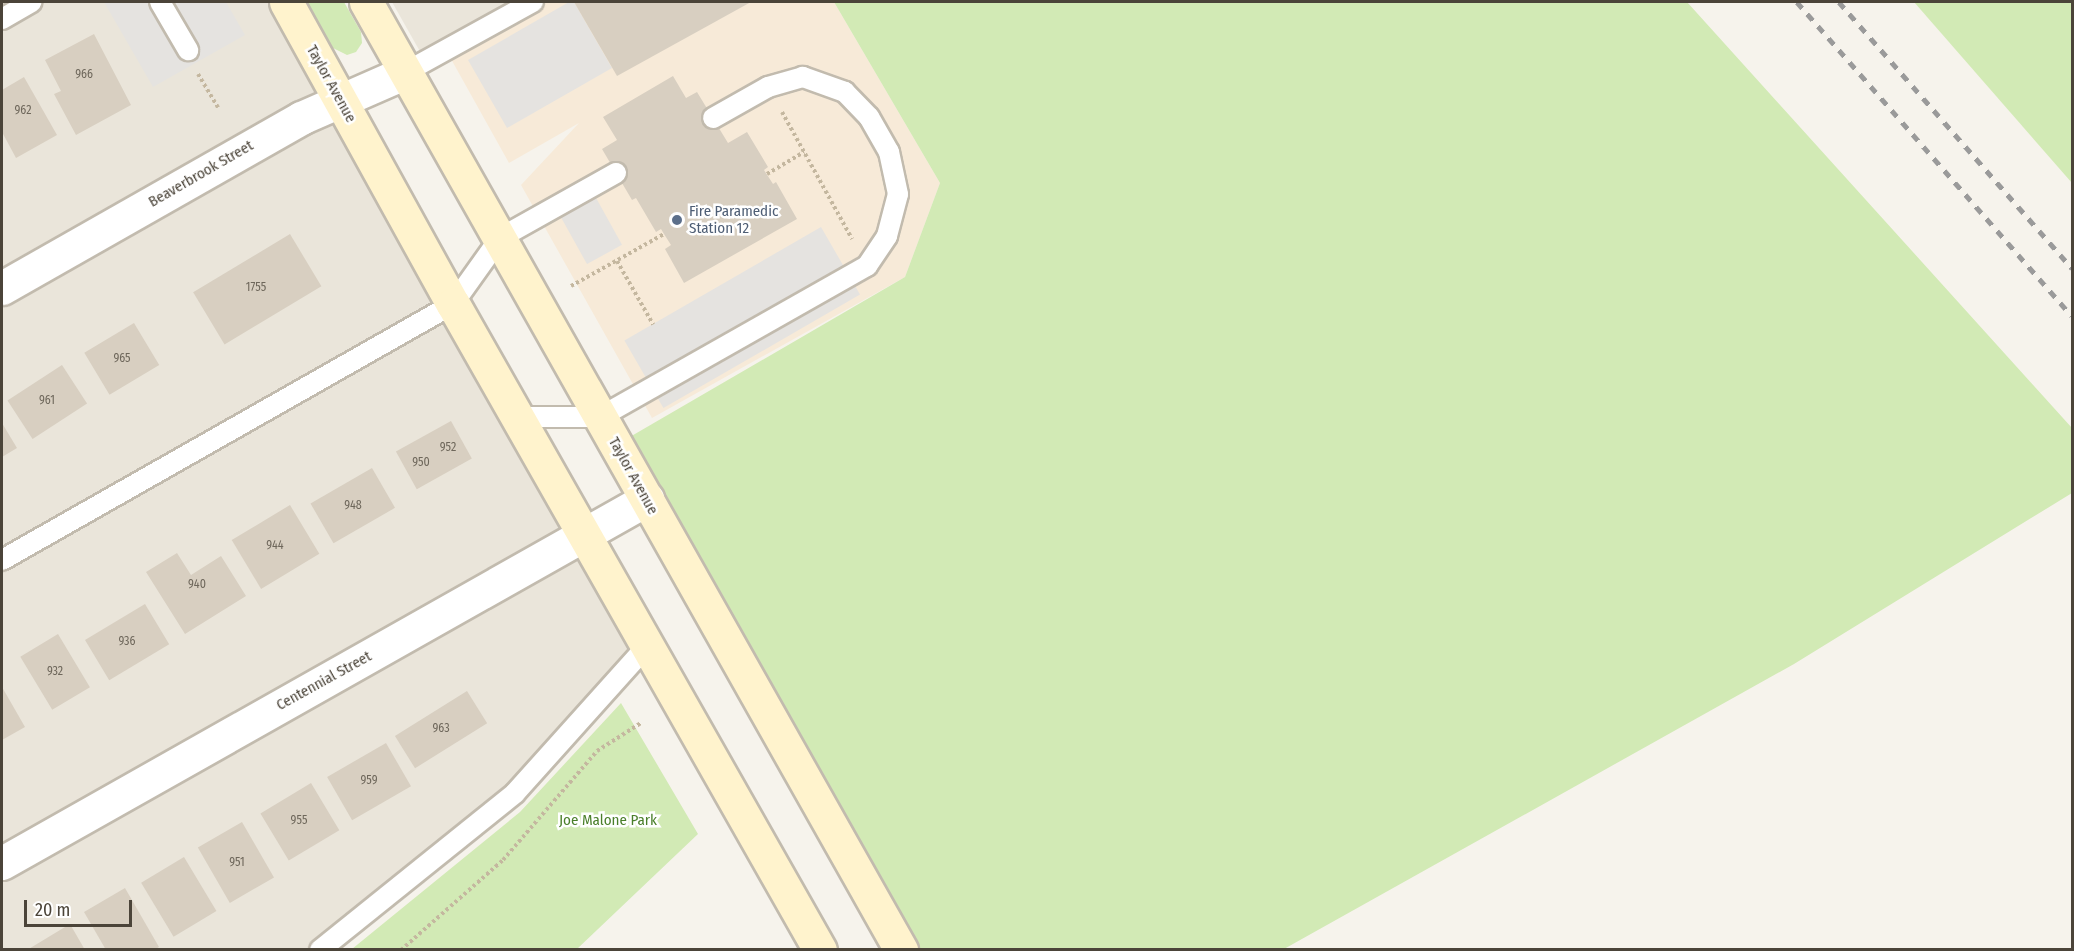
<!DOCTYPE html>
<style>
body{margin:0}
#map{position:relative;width:2074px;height:951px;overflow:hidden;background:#f6f3ec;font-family:"Fira Sans Condensed",sans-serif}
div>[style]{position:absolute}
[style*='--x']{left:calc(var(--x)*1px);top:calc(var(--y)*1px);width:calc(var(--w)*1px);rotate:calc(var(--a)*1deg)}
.residential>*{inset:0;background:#eae5da}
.commercial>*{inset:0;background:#f7ead8}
.green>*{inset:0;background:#d2eab5}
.parking>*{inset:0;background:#e5e3e0;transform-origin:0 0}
.building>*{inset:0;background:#d8cfc1;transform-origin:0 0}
.path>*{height:4px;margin-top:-2px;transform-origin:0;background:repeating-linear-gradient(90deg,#c4b79f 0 3px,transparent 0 6px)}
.roads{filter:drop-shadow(2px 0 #c2bbae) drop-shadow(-2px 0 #c2bbae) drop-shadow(0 2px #c2bbae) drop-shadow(0 -2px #c2bbae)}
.service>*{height:20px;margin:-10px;padding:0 10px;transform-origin:10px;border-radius:10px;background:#fff}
.minor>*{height:33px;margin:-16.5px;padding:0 16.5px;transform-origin:16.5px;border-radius:16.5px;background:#fff}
.secondary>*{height:33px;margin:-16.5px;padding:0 16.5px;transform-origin:16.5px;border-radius:16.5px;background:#fff3cd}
.rail>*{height:4.5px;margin-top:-2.25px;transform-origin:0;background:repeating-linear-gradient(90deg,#9a9a9a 0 8px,transparent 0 16px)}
.dots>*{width:16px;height:16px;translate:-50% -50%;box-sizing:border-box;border:3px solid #fff;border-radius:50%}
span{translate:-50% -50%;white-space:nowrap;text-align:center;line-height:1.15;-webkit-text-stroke:5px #fff;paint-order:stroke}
.number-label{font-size:12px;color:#6e675b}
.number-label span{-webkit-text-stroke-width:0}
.street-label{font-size:15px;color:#4b4439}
.service-label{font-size:15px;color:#4e5e75}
.left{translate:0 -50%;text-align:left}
.park-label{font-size:15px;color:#4a7f2a}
.frame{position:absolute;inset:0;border:3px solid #4b4439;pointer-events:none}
.scale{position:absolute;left:24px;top:900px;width:108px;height:27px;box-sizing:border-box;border:3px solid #4b4439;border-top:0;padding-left:8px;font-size:18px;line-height:21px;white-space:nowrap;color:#4b4439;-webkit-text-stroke:4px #fff;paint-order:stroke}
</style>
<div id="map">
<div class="residential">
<i style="clip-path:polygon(2px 2px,286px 2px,647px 646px,515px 793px,320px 949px,2px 950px)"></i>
<i style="clip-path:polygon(392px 2px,533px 2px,422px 55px)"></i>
</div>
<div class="commercial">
<i style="clip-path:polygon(533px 2px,834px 2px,940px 183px,905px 277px,652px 418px,521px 185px,579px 123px,509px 163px,446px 50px)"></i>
</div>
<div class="green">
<i style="clip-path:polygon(306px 2px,344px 2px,361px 32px,362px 43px,356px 52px,347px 55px,333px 48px)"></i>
<i style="clip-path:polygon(834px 2px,1687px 2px,2072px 428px,2072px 493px,1794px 664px,1284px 949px,901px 950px,616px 445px,905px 277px,940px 183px)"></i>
<i style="clip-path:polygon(1914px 2px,2072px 2px,2072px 183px)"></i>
<i style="clip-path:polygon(621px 703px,698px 834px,577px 949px,352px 949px,520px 812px)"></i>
</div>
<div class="parking">
<i style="clip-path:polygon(104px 2px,226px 2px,245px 35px,153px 87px)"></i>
<i style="clip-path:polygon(569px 2px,574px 2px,612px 68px,507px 128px,468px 60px)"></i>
<i style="left:590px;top:187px;width:66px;height:40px;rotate:61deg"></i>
<i style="left:821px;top:227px;width:78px;height:227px;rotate:60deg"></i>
</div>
<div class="building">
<i style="clip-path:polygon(574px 2px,751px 2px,617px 76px)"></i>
<i style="clip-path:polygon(94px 34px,131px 105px,76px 135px,54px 94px,61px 91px,45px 60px)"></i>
<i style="clip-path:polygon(673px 76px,686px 98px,697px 92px,728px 143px,747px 132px,768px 167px,764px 170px,773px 184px,776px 182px,797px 219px,684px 283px,665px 249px,671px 245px,664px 234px,661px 229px,656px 232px,636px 198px,632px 200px,602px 149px,617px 140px,603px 117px)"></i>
<i style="clip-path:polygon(24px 77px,57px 135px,16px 158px,2px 132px,2px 90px)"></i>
<i style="left:290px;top:234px;width:61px;height:113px;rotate:59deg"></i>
<i style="left:134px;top:323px;width:49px;height:58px;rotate:59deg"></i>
<i style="left:62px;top:365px;width:46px;height:65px;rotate:57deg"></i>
<i style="left:451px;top:421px;width:43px;height:63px;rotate:61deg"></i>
<i style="clip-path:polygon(2px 423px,17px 448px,2px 457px)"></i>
<i style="left:372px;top:468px;width:46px;height:71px;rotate:60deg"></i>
<i style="left:290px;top:505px;width:57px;height:68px;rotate:59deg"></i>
<i style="clip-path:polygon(177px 553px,191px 575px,221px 556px,246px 596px,185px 634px,146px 572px)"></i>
<i style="left:145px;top:604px;width:47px;height:70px;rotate:59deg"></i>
<i style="left:58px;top:634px;width:62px;height:44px;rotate:59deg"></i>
<i style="clip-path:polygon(2px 687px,25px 727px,2px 740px)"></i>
<i style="left:467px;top:691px;width:38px;height:85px;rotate:58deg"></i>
<i style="left:386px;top:743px;width:50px;height:68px;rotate:60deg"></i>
<i style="left:311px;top:783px;width:55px;height:59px;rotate:59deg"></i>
<i style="left:242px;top:822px;width:64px;height:51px;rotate:60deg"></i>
<i style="left:184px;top:857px;width:63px;height:50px;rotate:59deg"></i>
<i style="clip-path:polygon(125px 888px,159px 947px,154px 950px,106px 950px,84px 912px)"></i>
<i style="clip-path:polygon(70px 924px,85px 950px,27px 950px)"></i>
</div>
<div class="path">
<i style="--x:198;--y:74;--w:39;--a:59"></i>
<i style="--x:782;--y:112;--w:145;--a:61.1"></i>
<i style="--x:767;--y:174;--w:43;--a:-30.7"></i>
<i style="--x:617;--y:261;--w:73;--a:60.3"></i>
<i style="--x:571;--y:286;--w:107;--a:-29.2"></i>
<i style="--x:401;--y:950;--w:136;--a:-41.4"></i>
<i style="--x:503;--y:860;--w:144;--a:-49.2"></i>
<i style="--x:597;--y:751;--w:52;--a:-32.5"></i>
</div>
<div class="roads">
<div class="service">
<i style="--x:160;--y:2;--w:56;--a:59.7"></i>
<i style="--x:2;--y:19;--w:34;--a:-30"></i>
<i style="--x:406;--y:72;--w:145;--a:-28.9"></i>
<i style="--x:517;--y:417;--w:83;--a:0"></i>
<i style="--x:600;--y:417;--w:307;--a:-29.5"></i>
<i style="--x:867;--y:266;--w:36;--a:-56"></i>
<i style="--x:887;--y:236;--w:43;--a:-75.3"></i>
<i style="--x:898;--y:194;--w:43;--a:-102.1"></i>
<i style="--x:889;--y:152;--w:40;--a:-119.7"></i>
<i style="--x:869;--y:117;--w:35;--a:-134"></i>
<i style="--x:845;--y:92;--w:45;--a:-160.3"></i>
<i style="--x:803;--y:77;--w:36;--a:164"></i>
<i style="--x:768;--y:87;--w:63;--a:150.6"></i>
<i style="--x:2;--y:560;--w:519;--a:-29.58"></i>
<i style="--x:453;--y:304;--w:81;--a:-54.5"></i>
<i style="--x:500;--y:238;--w:133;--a:-29.3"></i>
<i style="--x:320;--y:950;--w:250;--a:-38.8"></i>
<i style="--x:515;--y:793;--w:198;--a:-48.1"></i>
</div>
<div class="minor">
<i style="--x:2;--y:288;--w:344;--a:-29.6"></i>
<i style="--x:301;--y:118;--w:115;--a:-23.7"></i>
<i style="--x:2;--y:863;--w:741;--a:-29.44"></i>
</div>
<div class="secondary">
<i style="--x:286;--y:2;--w:345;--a:61.1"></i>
<i style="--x:453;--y:304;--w:743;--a:60.4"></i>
<i style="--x:366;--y:2;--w:1089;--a:60.56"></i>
</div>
</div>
<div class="rail">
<i style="--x:1797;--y:2;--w:417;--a:48.8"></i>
<i style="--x:1839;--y:2;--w:354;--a:48.8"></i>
</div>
<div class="dots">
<i style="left:677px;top:220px;background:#5c6f8a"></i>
</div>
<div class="number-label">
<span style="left:84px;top:75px">966</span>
<span style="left:23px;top:111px">962</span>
<span style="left:256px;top:288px">1755</span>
<span style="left:122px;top:359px">965</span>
<span style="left:47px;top:401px">961</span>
<span style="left:448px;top:448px">952</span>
<span style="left:421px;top:463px">950</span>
<span style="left:353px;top:506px">948</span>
<span style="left:275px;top:546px">944</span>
<span style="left:197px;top:585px">940</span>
<span style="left:127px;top:642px">936</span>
<span style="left:55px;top:672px">932</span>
<span style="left:441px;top:729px">963</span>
<span style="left:369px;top:781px">959</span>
<span style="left:299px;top:821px">955</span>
<span style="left:237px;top:863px">951</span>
</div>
<div class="street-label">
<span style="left:331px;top:84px;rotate:61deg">Taylor Avenue</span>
<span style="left:201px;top:174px;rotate:-30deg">Beaverbrook Street</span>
<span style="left:633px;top:476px;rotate:61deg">Taylor Avenue</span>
<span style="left:324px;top:681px;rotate:-29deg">Centennial Street</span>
</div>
<div class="service-label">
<span class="left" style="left:689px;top:220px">Fire Paramedic<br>Station 12</span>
</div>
<div class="park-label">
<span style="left:608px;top:821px">Joe Malone Park</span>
</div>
<div class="frame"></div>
<div class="scale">20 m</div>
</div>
